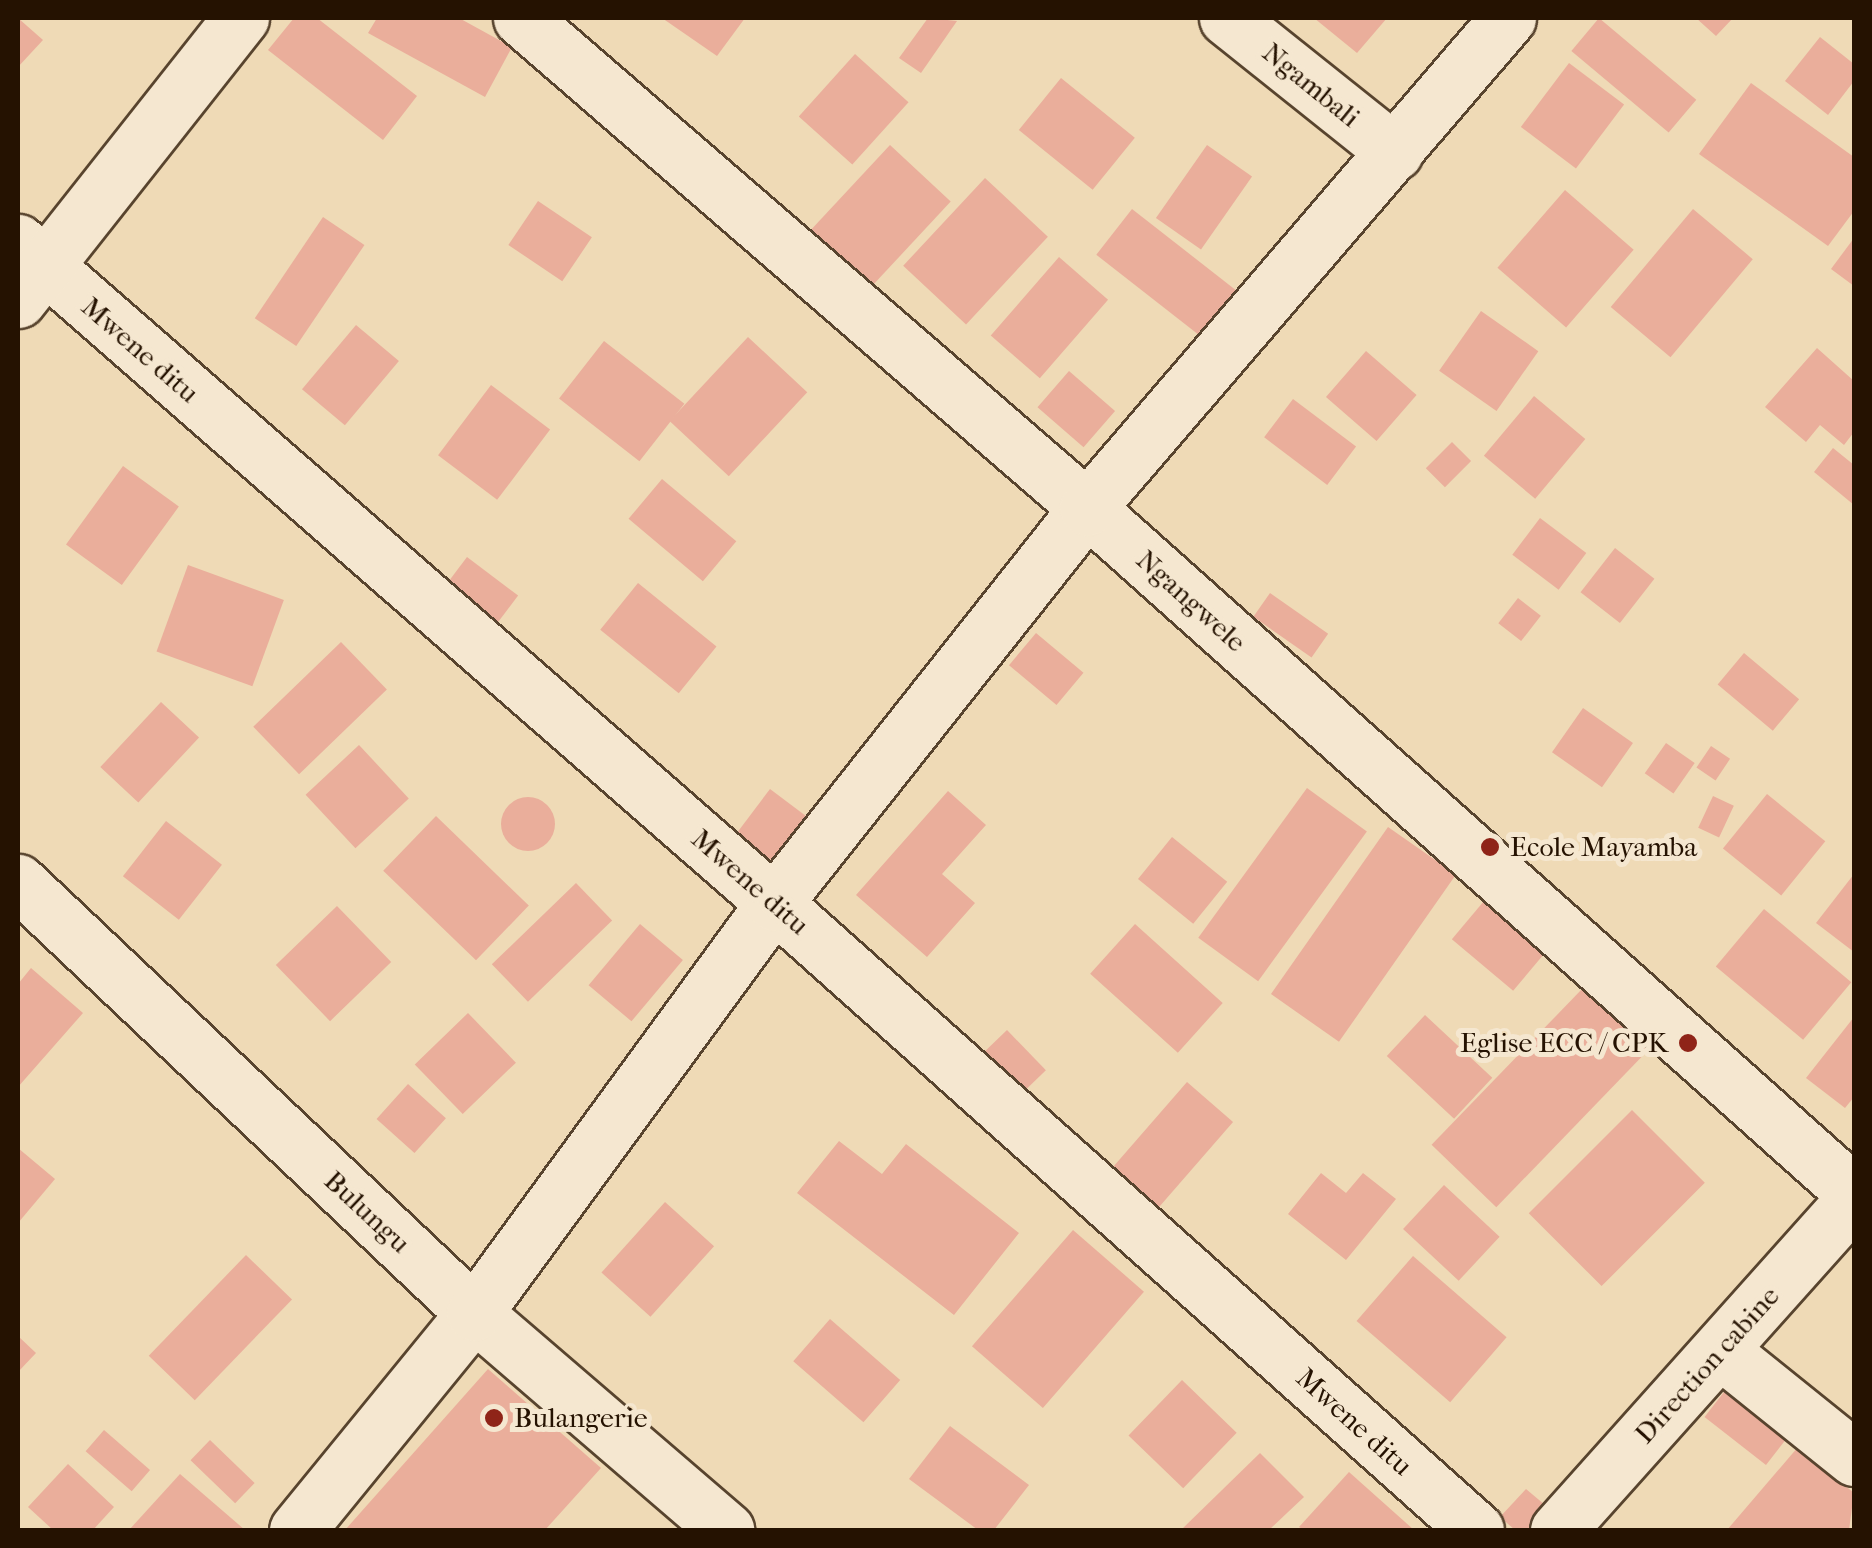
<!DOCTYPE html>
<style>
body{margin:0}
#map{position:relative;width:1872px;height:1548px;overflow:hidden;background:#efdab6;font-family:"IM FELL French Canon",serif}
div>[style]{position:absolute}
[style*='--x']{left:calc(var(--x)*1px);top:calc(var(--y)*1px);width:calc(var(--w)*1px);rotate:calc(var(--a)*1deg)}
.building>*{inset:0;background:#eaae9b;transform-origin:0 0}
.round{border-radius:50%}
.roads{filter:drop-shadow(2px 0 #58442e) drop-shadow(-2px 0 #58442e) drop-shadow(0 2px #58442e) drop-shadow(0 -2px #58442e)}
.street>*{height:55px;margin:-27.5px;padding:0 27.5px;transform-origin:27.5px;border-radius:27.5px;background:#f5e7d0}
.dots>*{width:28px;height:28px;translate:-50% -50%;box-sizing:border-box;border:5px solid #f5e7d0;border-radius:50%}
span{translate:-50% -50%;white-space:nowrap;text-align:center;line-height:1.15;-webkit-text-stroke:10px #f5e7d0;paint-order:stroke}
.street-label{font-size:28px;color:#251201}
.poi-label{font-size:28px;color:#251201}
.left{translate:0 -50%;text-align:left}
.right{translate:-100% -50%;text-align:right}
.frame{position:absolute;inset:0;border:20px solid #251201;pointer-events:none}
</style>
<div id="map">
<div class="building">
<i style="clip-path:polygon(18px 18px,43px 40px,18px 67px)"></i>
<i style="clip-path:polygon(294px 18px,317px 18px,417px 96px,383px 140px,268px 50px)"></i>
<i style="clip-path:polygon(377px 18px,459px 18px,512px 47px,485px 97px,368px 33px)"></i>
<i style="clip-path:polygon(662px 18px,745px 18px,717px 56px)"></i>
<i style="clip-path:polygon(928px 18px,957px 21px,921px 73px,899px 58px)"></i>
<i style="clip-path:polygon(1314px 18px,1387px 18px,1357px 53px)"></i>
<i style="left:1599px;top:18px;width:127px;height:43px;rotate:40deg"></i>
<i style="clip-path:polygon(1696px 18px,1733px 18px,1716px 36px)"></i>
<i style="clip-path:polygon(1820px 37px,1854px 64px,1854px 81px,1828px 115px,1785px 81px)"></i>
<i style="left:855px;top:54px;width:72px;height:84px;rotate:42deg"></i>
<i style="left:1569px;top:63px;width:69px;height:80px;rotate:37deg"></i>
<i style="left:1061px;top:78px;width:95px;height:67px;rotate:39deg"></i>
<i style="clip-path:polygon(1751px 83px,1854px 157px,1854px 211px,1828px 246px,1699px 154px)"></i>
<i style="left:890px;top:145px;width:83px;height:127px;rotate:43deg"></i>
<i style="left:1207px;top:145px;width:55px;height:89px;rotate:35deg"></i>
<i style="left:985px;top:178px;width:86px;height:120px;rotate:43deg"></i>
<i style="left:1565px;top:190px;width:91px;height:103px;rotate:41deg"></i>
<i style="left:538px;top:201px;width:65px;height:53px;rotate:34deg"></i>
<i style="left:1132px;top:209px;width:151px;height:58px;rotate:38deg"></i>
<i style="left:1693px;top:209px;width:78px;height:128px;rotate:40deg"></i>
<i style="left:323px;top:217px;width:50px;height:122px;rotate:34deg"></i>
<i style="clip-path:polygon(1854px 238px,1854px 286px,1831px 269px)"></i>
<i style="left:1059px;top:257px;width:65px;height:104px;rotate:41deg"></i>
<i style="left:1481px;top:311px;width:70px;height:73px;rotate:35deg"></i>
<i style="left:356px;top:325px;width:56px;height:84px;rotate:40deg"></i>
<i style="left:748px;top:337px;width:81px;height:115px;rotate:43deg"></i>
<i style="left:604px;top:341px;width:102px;height:73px;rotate:38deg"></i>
<i style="clip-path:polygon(1817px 348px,1854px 381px,1854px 432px,1844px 445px,1820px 425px,1806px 442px,1765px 407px)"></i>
<i style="left:1366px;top:351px;width:67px;height:61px;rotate:41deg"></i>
<i style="left:1069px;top:371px;width:61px;height:48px;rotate:41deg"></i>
<i style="left:491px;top:385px;width:74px;height:88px;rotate:37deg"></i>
<i style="left:1534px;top:396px;width:67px;height:78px;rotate:40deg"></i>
<i style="left:1293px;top:399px;width:79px;height:48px;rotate:37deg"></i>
<i style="left:1452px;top:442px;width:27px;height:37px;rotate:45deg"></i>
<i style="clip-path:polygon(1833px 448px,1854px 465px,1854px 505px,1814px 472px)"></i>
<i style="left:123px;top:466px;width:69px;height:97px;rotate:36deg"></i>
<i style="left:662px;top:479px;width:97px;height:52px;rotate:40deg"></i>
<i style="left:1540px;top:518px;width:58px;height:46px;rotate:37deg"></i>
<i style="left:1615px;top:548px;width:50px;height:56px;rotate:38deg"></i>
<i style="left:467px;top:557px;width:64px;height:36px;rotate:37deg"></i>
<i style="left:188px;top:565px;width:102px;height:92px;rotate:20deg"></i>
<i style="left:638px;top:583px;width:101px;height:60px;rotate:39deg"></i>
<i style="left:1270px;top:593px;width:71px;height:29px;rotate:35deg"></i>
<i style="left:1518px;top:598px;width:29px;height:32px;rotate:38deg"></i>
<i style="left:1036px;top:633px;width:62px;height:42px;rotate:40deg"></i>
<i style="left:341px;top:642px;width:66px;height:122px;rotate:46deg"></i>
<i style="left:1744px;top:653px;width:72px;height:41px;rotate:40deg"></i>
<i style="left:161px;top:702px;width:52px;height:89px;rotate:43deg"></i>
<i style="left:1583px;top:708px;width:61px;height:54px;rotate:35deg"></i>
<i style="left:1666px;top:743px;width:35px;height:37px;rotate:35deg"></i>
<i style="left:359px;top:745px;width:73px;height:73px;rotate:47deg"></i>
<i style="left:1711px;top:746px;width:23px;height:26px;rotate:34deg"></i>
<i style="left:1307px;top:788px;width:74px;height:185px;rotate:36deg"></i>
<i style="left:770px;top:789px;width:60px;height:56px;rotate:37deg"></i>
<i style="clip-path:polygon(948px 791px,986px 825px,942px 874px,975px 903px,927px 957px,856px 895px)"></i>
<i style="left:1767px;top:794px;width:75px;height:70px;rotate:39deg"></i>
<i style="left:1713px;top:796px;width:23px;height:35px;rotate:25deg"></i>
<i class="round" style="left:501px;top:797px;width:54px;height:54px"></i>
<i style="left:436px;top:816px;width:129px;height:76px;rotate:44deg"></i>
<i style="left:166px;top:821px;width:71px;height:70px;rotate:38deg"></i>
<i style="left:1388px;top:827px;width:83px;height:204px;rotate:35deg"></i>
<i style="left:1172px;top:837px;width:71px;height:54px;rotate:39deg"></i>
<i style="clip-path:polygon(1854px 874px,1854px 952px,1816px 923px)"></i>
<i style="left:576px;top:883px;width:52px;height:117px;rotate:46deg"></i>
<i style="left:1484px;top:901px;width:80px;height:50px;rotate:40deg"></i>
<i style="left:337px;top:906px;width:78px;height:85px;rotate:46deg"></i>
<i style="left:1764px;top:909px;width:114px;height:75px;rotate:40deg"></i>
<i style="left:640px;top:924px;width:56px;height:80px;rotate:40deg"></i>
<i style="left:1135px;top:924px;width:118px;height:67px;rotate:42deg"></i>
<i style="clip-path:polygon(31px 968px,83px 1013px,18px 1087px,18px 984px)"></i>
<i style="left:1583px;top:988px;width:90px;height:218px;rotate:44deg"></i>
<i style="left:468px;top:1013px;width:69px;height:74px;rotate:46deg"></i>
<i style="left:1425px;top:1015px;width:92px;height:56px;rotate:43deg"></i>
<i style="clip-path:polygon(1854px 1017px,1854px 1097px,1845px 1108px,1806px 1078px)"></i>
<i style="left:1007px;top:1030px;width:56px;height:40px;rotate:46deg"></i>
<i style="left:1187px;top:1082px;width:61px;height:122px;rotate:41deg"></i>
<i style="left:408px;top:1084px;width:51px;height:47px;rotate:42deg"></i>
<i style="left:1632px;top:1110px;width:103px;height:146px;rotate:45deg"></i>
<i style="clip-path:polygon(839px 1141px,882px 1174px,906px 1144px,1019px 1233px,954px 1315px,797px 1193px)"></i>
<i style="clip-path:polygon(18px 1148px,55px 1179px,18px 1223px)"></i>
<i style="clip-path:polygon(1321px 1173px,1346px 1193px,1363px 1173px,1396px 1199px,1346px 1260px,1288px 1214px)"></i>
<i style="left:1444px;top:1185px;width:76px;height:60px;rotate:43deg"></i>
<i style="left:665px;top:1202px;width:66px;height:95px;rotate:42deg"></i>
<i style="left:1073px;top:1230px;width:94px;height:154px;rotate:41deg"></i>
<i style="left:246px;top:1255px;width:64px;height:140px;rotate:44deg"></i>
<i style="left:1413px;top:1256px;width:124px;height:86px;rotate:41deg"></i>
<i style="left:830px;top:1319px;width:93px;height:56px;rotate:41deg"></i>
<i style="clip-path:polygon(18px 1336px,36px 1353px,18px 1372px)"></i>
<i style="clip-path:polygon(488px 1369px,601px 1468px,545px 1530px,345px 1530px)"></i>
<i style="left:1182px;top:1380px;width:76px;height:77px;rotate:44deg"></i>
<i style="left:1731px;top:1383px;width:78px;height:43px;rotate:38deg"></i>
<i style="clip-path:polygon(950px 1426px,1029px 1485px,994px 1530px,978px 1530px,909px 1479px)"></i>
<i style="left:104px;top:1430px;width:61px;height:28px;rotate:41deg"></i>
<i style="left:210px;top:1440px;width:62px;height:28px;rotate:44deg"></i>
<i style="clip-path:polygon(1798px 1447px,1854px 1493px,1849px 1530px,1727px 1530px)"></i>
<i style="clip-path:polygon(1260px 1453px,1304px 1497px,1269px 1530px,1181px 1530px)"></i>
<i style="clip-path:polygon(68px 1464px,114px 1507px,93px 1530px,53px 1530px,28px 1507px)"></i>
<i style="clip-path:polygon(1349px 1472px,1414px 1530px,1304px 1530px,1299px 1527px)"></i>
<i style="clip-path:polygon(180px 1474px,245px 1530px,129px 1530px)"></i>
<i style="clip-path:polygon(1526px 1489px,1551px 1510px,1531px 1530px,1515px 1530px,1500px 1517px)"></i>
</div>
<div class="roads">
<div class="street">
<i style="--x:521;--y:18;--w:749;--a:40.88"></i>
<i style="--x:1087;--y:508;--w:1028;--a:41.77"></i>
<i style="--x:1227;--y:18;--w:215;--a:38.6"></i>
<i style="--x:18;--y:242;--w:1004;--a:41.16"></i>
<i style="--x:774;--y:903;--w:941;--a:41.77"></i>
<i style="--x:18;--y:300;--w:360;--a:-51.7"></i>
<i style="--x:18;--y:882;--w:627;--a:43.39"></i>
<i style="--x:474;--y:1313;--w:333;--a:40.7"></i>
<i style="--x:1721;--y:1351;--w:171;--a:38.8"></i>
<i style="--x:297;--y:1530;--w:280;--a:-50.8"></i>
<i style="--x:474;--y:1313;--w:508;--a:-53.81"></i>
<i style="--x:774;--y:903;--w:504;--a:-51.61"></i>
<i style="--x:1087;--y:508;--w:646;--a:-49.33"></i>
<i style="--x:1558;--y:1530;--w:444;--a:-48.2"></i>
</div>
</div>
<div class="dots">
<i style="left:1490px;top:847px;background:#8f2418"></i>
<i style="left:1688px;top:1043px;background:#8f2418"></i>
<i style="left:494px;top:1418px;background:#8f2418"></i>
</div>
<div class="street-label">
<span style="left:1311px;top:85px;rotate:39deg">Ngambali</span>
<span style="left:140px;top:350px;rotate:41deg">Mwene ditu</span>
<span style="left:1191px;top:601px;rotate:42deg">Ngangwele</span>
<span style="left:750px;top:882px;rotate:41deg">Mwene ditu</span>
<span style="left:367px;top:1212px;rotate:43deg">Bulungu</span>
<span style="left:1707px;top:1365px;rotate:-48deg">Direction cabine</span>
<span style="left:1354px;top:1422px;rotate:42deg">Mwene ditu</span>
</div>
<div class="poi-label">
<span class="left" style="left:1510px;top:847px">Ecole Mayamba</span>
<span class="right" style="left:1668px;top:1043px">Eglise ECC / CPK</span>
<span class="left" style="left:514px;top:1418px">Bulangerie</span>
</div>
<div class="frame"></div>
</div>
